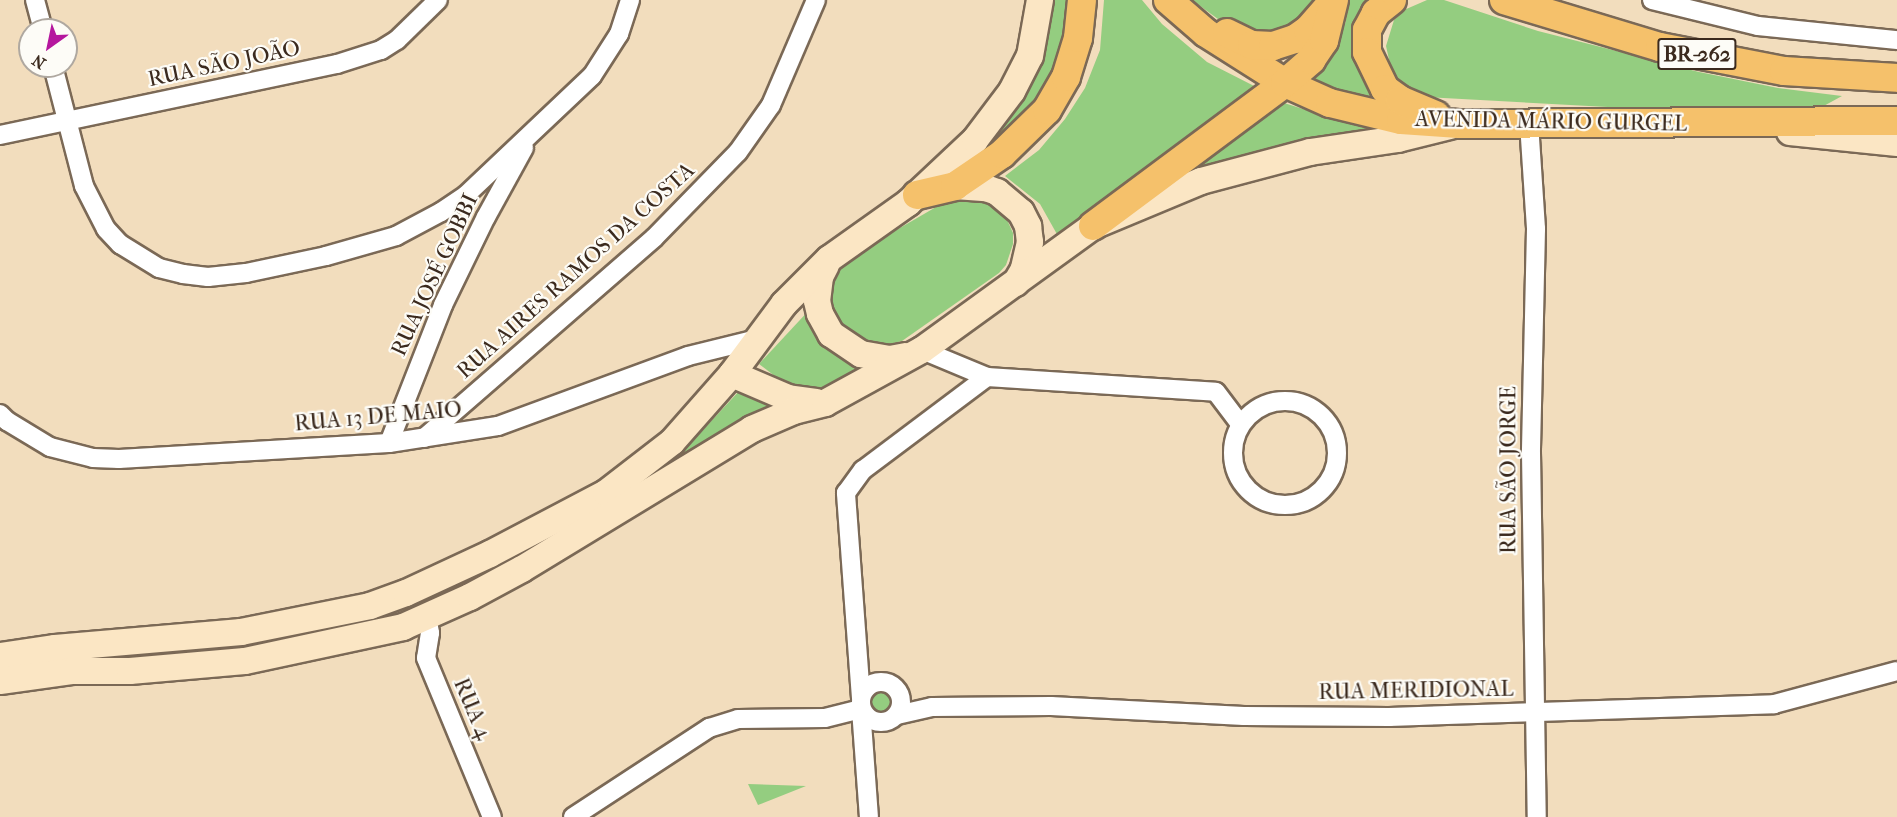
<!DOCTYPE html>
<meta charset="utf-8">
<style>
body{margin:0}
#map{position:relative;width:1897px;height:817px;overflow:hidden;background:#f2ddbd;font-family:"IM FELL French Canon",serif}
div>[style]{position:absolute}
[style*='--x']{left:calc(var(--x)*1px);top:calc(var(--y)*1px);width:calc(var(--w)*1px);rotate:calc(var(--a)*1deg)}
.green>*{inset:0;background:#94cd80}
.roads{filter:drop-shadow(2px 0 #7b6956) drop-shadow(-2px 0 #7b6956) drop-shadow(0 2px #7b6956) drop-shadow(0 -2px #7b6956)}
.minor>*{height:18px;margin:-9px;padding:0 9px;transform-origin:9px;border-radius:9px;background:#fff}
.minor>.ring{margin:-9px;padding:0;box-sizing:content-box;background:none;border:18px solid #fff;border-radius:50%}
.secondary>*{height:26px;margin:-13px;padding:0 13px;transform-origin:13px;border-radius:13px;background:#fbe6c4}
.primary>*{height:28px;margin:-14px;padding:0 14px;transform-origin:14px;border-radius:14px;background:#f5c16b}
span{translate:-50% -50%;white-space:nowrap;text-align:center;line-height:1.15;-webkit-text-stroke:4.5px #fdfcf7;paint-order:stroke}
.shield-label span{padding:2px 4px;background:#fdfcf7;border:2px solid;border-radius:4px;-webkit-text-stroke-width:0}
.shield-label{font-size:21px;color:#3b2a1e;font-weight:700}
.street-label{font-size:22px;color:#3b2a1e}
.north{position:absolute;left:18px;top:18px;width:60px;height:60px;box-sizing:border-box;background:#fdfcf7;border:2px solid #afa8a0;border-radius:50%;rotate:213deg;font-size:16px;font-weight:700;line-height:24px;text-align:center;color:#3b2a1e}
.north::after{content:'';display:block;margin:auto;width:21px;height:27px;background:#b5179e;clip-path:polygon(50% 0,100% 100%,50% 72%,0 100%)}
</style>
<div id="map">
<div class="green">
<i style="clip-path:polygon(1050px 0,1072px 0,1072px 37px,1028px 123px,956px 175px,989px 144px,1033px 75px,1049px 32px)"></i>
<i style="clip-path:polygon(1104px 0,1142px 0,1162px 24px,1207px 62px,1258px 88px,1058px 236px,1040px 204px,1005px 176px,1039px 150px,1065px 119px,1085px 88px,1100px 50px)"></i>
<i style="clip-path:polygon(1192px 0,1318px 0,1314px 12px,1279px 38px,1222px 22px)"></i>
<i style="clip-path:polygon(1350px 0,1376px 0,1373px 2px,1391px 108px,1297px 83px,1332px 52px,1345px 24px)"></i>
<i style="clip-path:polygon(1427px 0,1444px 0,1538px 31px,1699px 72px,1778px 88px,1842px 96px,1820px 108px,1663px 110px,1425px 97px,1400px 84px,1392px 73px,1386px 46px,1394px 20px,1404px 10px)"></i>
<i style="clip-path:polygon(1281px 102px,1344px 122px,1387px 128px,1330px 136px,1274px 148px,1168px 184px)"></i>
<i style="clip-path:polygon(955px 196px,987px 199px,1004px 213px,1013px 233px,1013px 244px,1006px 265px,999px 273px,902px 341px,877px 347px,864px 345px,834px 320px,828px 295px,834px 270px,843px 261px)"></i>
<i style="clip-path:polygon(812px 307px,877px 367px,832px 389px,808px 393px,780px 380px,759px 364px)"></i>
<i style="clip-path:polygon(742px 388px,777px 403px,733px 427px,661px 475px)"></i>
<i style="clip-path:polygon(881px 682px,895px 687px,900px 704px,892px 718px,879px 722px,869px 718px,866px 688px)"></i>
<i style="clip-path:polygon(748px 784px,806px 786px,758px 805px)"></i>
</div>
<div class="roads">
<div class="minor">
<i style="--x:35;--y:0;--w:31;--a:75"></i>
<i style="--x:1652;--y:0;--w:109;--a:13.8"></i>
<i style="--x:1758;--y:26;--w:140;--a:5.8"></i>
<i style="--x:53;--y:66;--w:124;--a:75.5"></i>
<i style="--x:84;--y:186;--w:48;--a:62.9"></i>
<i style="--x:106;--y:229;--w:21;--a:47"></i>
<i style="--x:120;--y:244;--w:46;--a:31.6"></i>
<i style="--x:159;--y:268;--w:25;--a:14"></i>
<i style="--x:183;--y:274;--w:25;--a:7"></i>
<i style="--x:208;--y:277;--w:38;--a:-6"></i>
<i style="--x:246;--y:273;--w:82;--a:-12"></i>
<i style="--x:326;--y:256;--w:73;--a:-15.9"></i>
<i style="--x:396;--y:236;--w:51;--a:-28.1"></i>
<i style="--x:441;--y:212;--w:30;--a:-34"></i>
<i style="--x:466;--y:195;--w:173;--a:-43.4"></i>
<i style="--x:592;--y:76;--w:50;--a:-57.3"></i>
<i style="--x:619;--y:34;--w:36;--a:-72"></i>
<i style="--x:1529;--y:123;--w:106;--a:86.2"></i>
<i style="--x:1536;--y:229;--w:224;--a:91.3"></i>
<i style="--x:1531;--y:453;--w:364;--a:89.1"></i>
<i style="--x:0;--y:135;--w:344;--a:-11.9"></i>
<i style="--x:337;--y:64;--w:46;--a:-17.7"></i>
<i style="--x:381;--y:50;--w:19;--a:-32"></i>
<i style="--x:397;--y:40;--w:57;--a:-44.3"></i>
<i style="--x:922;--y:350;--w:70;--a:22.6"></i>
<i style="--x:987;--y:377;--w:229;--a:3.7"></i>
<i style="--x:1216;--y:392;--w:41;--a:52.9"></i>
<i class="ring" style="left:1233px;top:401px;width:86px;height:86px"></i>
<i style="--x:0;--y:414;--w:10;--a:45"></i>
<i style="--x:7;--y:421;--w:50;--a:31.2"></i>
<i style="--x:50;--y:447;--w:44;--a:14.3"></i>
<i style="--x:93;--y:458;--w:26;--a:2"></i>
<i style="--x:119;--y:459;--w:270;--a:-3.4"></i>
<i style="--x:389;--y:443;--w:110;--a:-8.9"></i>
<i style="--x:498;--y:426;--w:202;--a:-20.2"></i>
<i style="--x:688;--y:356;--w:71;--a:-13.8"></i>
<i style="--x:424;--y:438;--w:305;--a:-41"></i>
<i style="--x:654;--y:238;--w:120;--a:-45.7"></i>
<i style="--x:738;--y:152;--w:57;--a:-54.9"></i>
<i style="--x:771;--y:105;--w:114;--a:-66.8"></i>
<i style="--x:389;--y:443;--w:148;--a:-68.6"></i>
<i style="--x:443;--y:305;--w:98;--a:-64"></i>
<i style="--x:486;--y:217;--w:79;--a:-61.2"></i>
<i style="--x:427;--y:617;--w:16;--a:79"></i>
<i style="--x:430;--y:633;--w:25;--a:99"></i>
<i style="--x:426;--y:658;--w:172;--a:67.5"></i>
<i class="ring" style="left:861px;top:682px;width:22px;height:22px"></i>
<i style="--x:861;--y:698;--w:206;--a:-94.2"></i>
<i style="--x:846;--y:493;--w:29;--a:-54"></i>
<i style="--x:863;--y:470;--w:155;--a:-36.9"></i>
<i style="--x:897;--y:715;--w:36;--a:-13"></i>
<i style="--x:932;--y:707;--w:119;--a:-0.5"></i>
<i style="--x:1051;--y:706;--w:193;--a:3"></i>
<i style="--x:1244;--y:716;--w:145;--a:0.4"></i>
<i style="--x:1389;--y:717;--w:385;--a:-1.9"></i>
<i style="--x:1774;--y:704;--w:127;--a:-15"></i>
<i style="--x:573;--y:817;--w:163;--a:-33.2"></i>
<i style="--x:709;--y:728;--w:30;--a:-17"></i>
<i style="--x:738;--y:719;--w:87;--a:-0.7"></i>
<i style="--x:825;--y:718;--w:37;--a:-14"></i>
<i style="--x:861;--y:709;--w:108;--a:85.8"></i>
</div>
<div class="secondary">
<i style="--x:1790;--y:132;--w:108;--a:5.9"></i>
<i style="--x:955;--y:186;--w:31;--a:4"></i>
<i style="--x:986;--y:188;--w:12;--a:20"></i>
<i style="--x:997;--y:192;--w:31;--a:40"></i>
<i style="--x:1021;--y:212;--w:16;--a:63"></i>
<i style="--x:1028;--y:226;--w:16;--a:83"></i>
<i style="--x:1030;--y:242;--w:28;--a:103"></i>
<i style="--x:1024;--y:269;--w:16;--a:120"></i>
<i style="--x:826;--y:265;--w:13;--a:117"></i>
<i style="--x:820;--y:277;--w:24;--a:97"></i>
<i style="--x:817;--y:301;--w:13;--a:77"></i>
<i style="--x:820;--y:314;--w:23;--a:61"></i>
<i style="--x:831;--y:334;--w:36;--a:34"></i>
<i style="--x:861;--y:354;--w:29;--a:10"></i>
<i style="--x:890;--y:359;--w:15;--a:-11"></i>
<i style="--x:732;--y:374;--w:61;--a:23.2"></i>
<i style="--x:788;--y:398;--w:28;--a:8"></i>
<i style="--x:0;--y:656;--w:56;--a:-8.3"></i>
<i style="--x:55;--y:648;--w:187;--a:-4.9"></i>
<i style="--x:241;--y:632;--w:132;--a:-11.4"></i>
<i style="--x:370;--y:606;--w:38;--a:-20"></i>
<i style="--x:406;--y:593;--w:93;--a:-24.9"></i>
<i style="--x:490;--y:554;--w:131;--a:-27.7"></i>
<i style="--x:606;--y:493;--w:83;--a:-37.7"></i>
<i style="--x:672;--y:442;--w:91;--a:-48.6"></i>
<i style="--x:732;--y:374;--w:87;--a:-53.4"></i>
<i style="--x:784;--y:304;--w:64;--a:-45"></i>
<i style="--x:829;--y:259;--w:97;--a:-35.3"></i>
<i style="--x:908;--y:203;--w:92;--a:-43.2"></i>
<i style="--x:975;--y:140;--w:61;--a:-52.9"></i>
<i style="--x:1012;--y:91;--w:39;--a:-63"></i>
<i style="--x:1030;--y:56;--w:57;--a:-79.9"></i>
<i style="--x:0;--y:681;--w:74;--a:-7.8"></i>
<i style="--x:73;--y:671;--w:57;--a:0"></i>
<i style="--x:130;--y:671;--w:115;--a:-5"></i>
<i style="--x:245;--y:661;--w:162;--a:-12.1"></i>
<i style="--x:403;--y:627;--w:73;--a:-24.1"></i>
<i style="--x:470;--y:597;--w:59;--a:-28.3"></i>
<i style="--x:522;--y:569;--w:269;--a:-31.3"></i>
<i style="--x:752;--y:429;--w:46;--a:-23.2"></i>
<i style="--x:794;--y:411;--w:32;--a:-14"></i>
<i style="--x:825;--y:403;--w:111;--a:-28.7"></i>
<i style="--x:922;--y:350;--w:211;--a:-35.9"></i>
<i style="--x:1093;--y:226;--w:117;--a:-22.6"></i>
<i style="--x:1201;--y:181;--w:113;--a:-14.9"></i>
<i style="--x:1310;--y:152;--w:89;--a:-8.4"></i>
<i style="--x:1398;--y:139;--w:54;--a:-14"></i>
</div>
<div class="primary">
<i style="--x:1168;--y:0;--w:50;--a:41"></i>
<i style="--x:1206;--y:33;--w:93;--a:32.3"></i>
<i style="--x:1285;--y:83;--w:49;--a:24"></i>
<i style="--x:1330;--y:103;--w:73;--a:13.5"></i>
<i style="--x:1401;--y:120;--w:58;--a:3.9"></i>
<i style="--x:1459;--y:124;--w:438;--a:-0.4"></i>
<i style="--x:1392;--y:0;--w:21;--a:141"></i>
<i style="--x:1376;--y:13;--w:19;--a:118"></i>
<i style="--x:1367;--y:30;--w:22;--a:90"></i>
<i style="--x:1367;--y:52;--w:41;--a:64.1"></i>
<i style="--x:1385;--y:89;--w:19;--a:36"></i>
<i style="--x:1400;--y:100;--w:39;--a:23"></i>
<i style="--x:1504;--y:0;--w:163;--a:16.8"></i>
<i style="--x:1660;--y:47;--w:126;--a:11"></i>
<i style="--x:1784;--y:71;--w:113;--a:3.5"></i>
<i style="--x:1227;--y:33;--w:28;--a:26"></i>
<i style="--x:1252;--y:45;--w:21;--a:3"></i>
<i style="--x:1273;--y:46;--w:23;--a:-18"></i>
<i style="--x:1295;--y:39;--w:16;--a:-35"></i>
<i style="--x:1308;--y:30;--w:37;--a:-49"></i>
<i style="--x:917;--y:195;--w:39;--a:-13"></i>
<i style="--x:955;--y:186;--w:57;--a:-34.2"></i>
<i style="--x:1002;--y:154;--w:63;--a:-44.4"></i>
<i style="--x:1047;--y:110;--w:38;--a:-60"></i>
<i style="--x:1066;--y:77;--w:41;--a:-72.9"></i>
<i style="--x:1078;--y:38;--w:38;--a:-84"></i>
<i style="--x:1093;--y:226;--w:239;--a:-36.7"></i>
<i style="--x:1285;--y:83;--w:35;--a:-41"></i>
<i style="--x:1311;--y:60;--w:23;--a:-56"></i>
<i style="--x:1324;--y:41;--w:42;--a:-76.3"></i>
</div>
</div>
<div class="shield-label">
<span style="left:1697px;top:54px">BR-262</span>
</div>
<div class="street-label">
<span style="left:224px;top:64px;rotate:-12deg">RUA SÃO JOÃO</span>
<span style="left:1551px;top:122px;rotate:1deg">AVENIDA MÁRIO GURGEL</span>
<span style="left:576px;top:271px;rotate:-42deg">RUA AIRES RAMOS DA COSTA</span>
<span style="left:435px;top:275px;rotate:-65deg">RUA JOSÉ GOBBI</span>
<span style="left:378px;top:417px;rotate:-5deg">RUA 13 DE MAIO</span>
<span style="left:1509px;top:470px;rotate:-90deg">RUA SÃO JORGE</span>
<span style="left:1416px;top:691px;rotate:-1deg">RUA MERIDIONAL</span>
<span style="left:472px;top:709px;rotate:67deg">RUA 4</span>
</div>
<div class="north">N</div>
</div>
